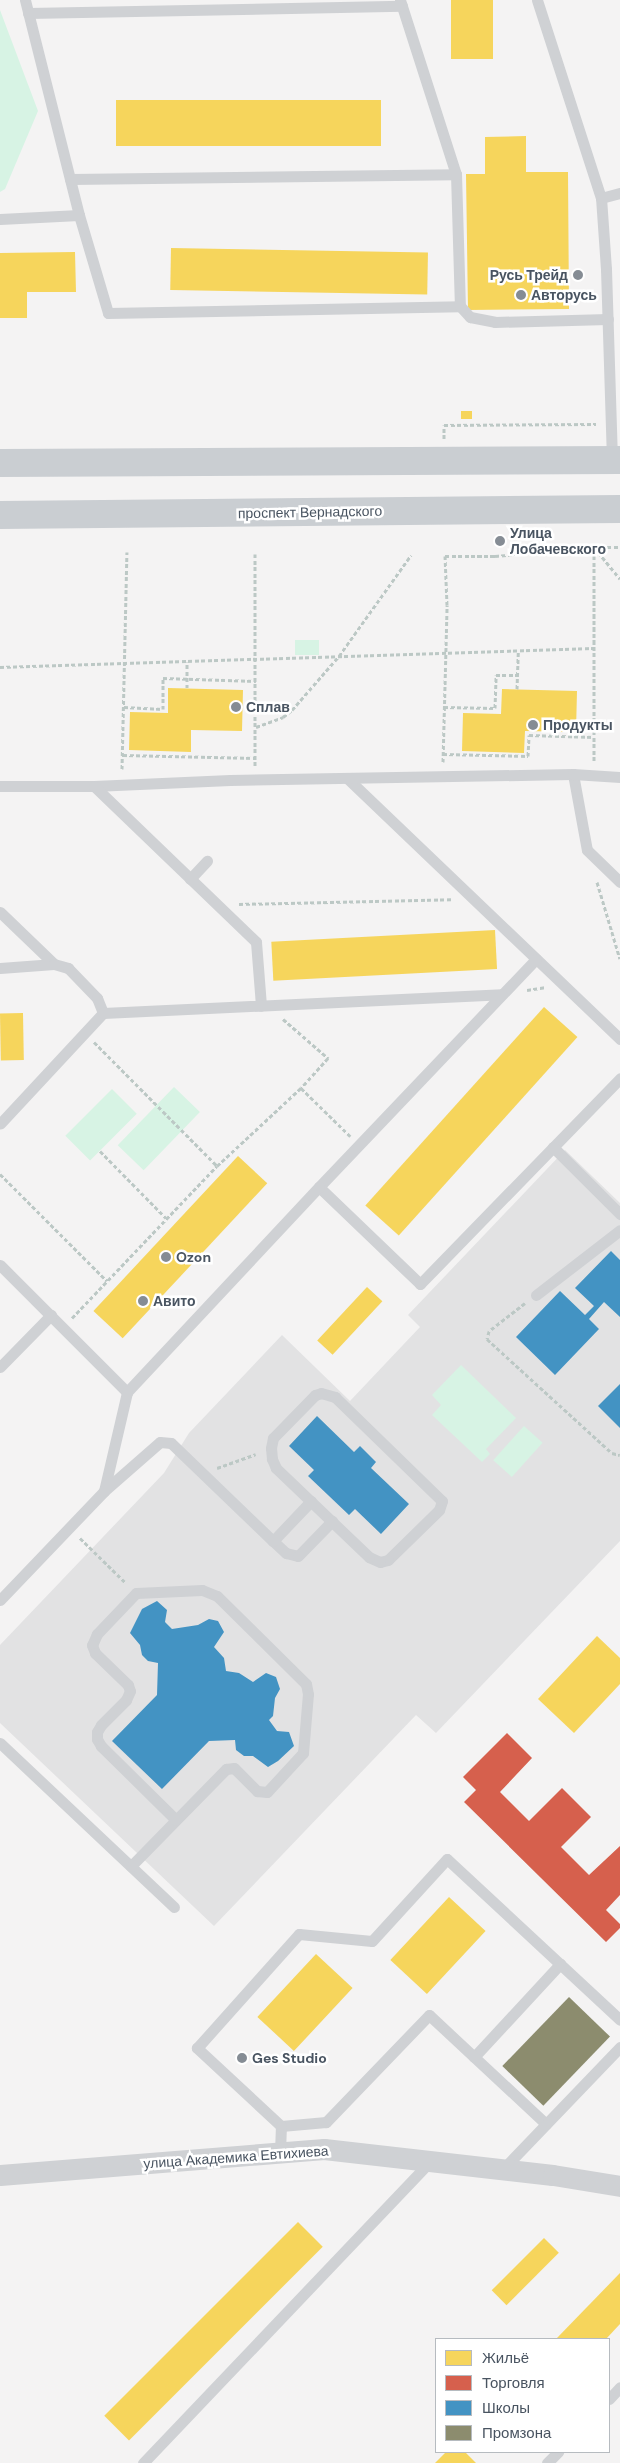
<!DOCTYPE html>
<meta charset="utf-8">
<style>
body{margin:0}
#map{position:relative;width:620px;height:2463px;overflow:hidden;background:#f4f3f3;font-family:"DM Sans",sans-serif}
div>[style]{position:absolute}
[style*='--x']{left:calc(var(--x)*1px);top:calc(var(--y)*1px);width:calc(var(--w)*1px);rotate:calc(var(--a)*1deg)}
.education>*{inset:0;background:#e2e2e3}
.green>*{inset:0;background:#d7f3e4;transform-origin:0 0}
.homes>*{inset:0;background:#f6d55c;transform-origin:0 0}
.shops>*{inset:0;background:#d6604d}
.schools>*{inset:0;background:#4393c3}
.industry>*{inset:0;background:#8c8c6e;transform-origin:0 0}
.path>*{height:3px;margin-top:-1.5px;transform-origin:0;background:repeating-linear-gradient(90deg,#bcc8c5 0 4px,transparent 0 6.5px)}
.service>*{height:11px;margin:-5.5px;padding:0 5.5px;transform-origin:5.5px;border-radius:5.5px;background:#cfd1d4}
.minor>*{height:21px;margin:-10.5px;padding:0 10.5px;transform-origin:10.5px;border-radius:10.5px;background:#cfd1d4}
.primary>*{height:28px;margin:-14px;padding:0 14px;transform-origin:14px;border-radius:14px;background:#caced2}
.dots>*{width:14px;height:14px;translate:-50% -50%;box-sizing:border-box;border:2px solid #fff;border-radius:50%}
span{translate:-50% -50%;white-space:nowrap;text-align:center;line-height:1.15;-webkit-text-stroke:5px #fff;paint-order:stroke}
.poi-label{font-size:14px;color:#495461;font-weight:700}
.right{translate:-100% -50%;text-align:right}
.left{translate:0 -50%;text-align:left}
.street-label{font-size:14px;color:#495461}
.legend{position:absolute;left:435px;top:2338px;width:175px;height:115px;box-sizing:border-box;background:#fff;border:1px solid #b6bbc0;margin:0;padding:6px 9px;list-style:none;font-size:15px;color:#495461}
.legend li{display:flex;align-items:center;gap:10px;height:25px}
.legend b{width:25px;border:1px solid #b6bbc0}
</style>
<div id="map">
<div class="education">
<i style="clip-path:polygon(565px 1150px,620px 1203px,620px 1541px,436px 1733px,416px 1715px,214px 1926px,0 1723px,0 1645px,164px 1473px,189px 1433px,282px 1335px,350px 1401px,420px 1327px,408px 1315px)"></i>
</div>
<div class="green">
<i style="clip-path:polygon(0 10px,38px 111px,5px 189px,0 192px)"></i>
<i style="left:319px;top:640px;width:15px;height:24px;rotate:90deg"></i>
<i style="left:174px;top:1087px;width:36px;height:81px;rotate:44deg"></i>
<i style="left:112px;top:1089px;width:35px;height:66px;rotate:45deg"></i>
<i style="clip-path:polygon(461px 1365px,516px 1418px,486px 1449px,490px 1454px,482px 1462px,432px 1415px,441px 1405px,432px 1395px)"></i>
<i style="left:524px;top:1426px;width:25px;height:46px;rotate:42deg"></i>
</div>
<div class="homes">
<i style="left:451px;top:0;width:42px;height:59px"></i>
<i style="left:381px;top:100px;width:46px;height:265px;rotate:90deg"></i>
<i style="clip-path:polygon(526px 136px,526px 172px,568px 172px,569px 309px,468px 310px,466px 174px,485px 174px,485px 137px)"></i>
<i style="left:171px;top:248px;width:257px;height:42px;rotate:1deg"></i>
<i style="clip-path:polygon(75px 252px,76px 292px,27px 292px,27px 318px,0 318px,0 253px)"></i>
<i style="left:472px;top:411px;width:8px;height:11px;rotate:90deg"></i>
<i style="clip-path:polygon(168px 688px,243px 690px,242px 731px,191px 730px,191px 752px,129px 750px,130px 712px,168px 713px)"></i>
<i style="clip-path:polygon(502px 689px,577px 691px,576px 732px,525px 731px,524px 753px,462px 751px,463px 713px,501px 714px)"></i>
<i style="left:495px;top:930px;width:39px;height:224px;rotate:87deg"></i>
<i style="left:544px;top:1007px;width:45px;height:267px;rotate:42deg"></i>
<i style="left:23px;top:1013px;width:47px;height:23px;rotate:89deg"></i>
<i style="left:238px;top:1156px;width:40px;height:212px;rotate:43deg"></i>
<i style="left:367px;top:1287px;width:21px;height:73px;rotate:43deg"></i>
<i style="clip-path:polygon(597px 1636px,620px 1658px,620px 1684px,574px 1733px,538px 1699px)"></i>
<i style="left:449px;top:1897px;width:50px;height:86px;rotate:43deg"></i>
<i style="left:316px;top:1954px;width:50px;height:86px;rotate:43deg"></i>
<i style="left:298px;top:2222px;width:35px;height:274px;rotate:45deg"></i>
<i style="left:544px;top:2238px;width:21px;height:74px;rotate:45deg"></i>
<i style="clip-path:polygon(620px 2273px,620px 2324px,606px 2339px,556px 2339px)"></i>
<i style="clip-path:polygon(446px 2452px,465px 2452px,476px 2463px,435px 2463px)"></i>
</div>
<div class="shops">
<i style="clip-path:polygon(507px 1733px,532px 1758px,500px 1792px,529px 1821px,562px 1788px,591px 1817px,561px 1847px,589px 1875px,620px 1846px,620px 1895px,606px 1910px,620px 1924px,620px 1928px,606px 1942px,464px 1802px,476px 1790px,463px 1777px)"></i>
</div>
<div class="schools">
<i style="clip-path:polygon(611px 1251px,620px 1260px,620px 1317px,604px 1302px,589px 1319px,599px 1329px,555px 1375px,516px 1337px,560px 1291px,585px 1315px,594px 1306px,575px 1288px)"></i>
<i style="clip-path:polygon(620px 1384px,620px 1428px,598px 1406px)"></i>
<i style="clip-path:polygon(317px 1416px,354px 1452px,360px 1446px,376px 1462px,371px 1468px,409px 1504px,381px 1534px,355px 1509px,349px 1515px,308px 1476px,314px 1470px,289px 1446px)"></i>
<i style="clip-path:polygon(157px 1601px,167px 1610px,165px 1622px,172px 1629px,198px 1625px,209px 1619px,218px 1621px,224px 1632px,214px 1647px,224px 1658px,226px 1671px,239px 1673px,253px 1682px,266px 1673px,276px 1677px,280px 1689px,275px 1698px,273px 1716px,269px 1720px,277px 1731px,289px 1732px,294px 1746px,278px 1761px,268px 1767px,253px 1756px,244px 1756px,236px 1750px,235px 1740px,209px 1741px,162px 1789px,112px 1741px,157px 1695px,158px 1663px,148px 1661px,142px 1655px,140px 1645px,130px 1633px,142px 1609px)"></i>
</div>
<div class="industry">
<i style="left:569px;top:1997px;width:57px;height:96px;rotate:44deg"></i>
</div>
<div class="path">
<i style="--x:444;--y:439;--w:14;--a:-90"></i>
<i style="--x:444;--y:425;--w:152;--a:-0.4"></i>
<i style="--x:255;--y:554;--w:212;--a:90"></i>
<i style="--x:0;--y:667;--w:594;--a:-1.83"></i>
<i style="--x:187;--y:688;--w:26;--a:-90"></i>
<i style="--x:517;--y:689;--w:38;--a:-88"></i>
<i style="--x:124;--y:707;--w:39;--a:3"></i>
<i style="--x:163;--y:709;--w:31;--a:-90"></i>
<i style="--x:163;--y:678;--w:93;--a:1.8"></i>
<i style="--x:444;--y:707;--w:51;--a:1.1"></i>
<i style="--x:495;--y:708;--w:33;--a:-88"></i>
<i style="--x:496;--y:675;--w:21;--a:0"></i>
<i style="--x:256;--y:727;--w:29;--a:-20"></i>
<i style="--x:283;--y:717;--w:11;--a:-38"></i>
<i style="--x:292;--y:710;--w:72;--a:-49"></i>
<i style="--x:339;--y:656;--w:124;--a:-54.5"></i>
<i style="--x:443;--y:754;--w:85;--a:1.3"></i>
<i style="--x:528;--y:756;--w:21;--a:-87"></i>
<i style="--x:529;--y:735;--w:65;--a:1.8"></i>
<i style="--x:123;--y:755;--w:133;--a:1.3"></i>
<i style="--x:594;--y:761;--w:214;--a:-90"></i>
<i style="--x:594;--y:547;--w:26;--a:0"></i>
<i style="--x:443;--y:762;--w:157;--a:-88.5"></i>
<i style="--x:447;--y:605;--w:49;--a:-92.3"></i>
<i style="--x:445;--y:556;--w:50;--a:0"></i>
<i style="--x:495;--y:556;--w:99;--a:-5.2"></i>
<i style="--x:594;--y:547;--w:41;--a:50.9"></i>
<i style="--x:122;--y:769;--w:217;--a:-88.7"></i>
<i style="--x:597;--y:882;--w:80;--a:73.4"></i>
<i style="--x:239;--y:904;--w:213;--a:-1.3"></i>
<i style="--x:527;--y:990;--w:18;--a:-9"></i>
<i style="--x:283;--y:1019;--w:60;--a:40.9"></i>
<i style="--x:328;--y:1058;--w:40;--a:132"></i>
<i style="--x:301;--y:1088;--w:69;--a:44.4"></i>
<i style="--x:94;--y:1042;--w:175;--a:45.2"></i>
<i style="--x:100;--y:1151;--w:94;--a:45.4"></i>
<i style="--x:0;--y:1174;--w:151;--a:45"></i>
<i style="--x:525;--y:1303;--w:46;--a:142.1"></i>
<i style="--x:489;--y:1331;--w:8;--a:104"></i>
<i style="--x:487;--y:1339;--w:169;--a:42.4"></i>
<i style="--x:612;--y:1453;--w:8;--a:14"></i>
<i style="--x:72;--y:1318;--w:210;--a:-46.4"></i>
<i style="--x:217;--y:1166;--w:115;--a:-42.9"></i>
<i style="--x:217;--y:1468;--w:41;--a:-19.7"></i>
<i style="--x:80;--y:1538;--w:63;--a:44.4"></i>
</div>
<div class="service">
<i style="--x:25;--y:0;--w:222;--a:75.9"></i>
<i style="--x:79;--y:215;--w:102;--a:73.5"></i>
<i style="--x:108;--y:313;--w:352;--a:-1.1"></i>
<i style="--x:400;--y:0;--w:183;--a:72.2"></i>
<i style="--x:456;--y:174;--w:132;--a:88.3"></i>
<i style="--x:460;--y:306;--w:15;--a:48"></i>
<i style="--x:470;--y:317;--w:25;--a:11"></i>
<i style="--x:495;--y:322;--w:113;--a:-1.5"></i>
<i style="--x:537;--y:0;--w:208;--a:72.1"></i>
<i style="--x:28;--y:13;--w:374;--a:-1.1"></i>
<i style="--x:70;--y:179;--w:386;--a:-0.7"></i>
<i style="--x:0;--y:219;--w:79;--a:-2.9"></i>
<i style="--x:612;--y:460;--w:191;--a:-91.8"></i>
<i style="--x:606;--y:269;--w:71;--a:-94"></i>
<i style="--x:601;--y:198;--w:20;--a:-15"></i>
<i style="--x:573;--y:774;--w:77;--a:79.6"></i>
<i style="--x:587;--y:850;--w:46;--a:44.1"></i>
<i style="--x:347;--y:778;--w:378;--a:43.7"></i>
<i style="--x:0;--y:786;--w:94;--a:0"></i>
<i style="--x:94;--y:786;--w:136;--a:-2.5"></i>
<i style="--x:230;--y:780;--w:343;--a:-1"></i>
<i style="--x:573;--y:774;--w:47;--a:3.7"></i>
<i style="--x:94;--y:786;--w:225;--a:43.9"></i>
<i style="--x:256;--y:942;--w:64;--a:85.5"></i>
<i style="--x:190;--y:879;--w:25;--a:-47"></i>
<i style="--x:0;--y:912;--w:75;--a:43.9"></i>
<i style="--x:536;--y:959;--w:315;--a:133.6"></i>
<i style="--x:319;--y:1187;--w:140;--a:43.8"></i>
<i style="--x:420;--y:1284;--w:287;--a:-45.8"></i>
<i style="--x:0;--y:968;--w:54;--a:-4.2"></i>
<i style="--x:54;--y:964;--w:15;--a:16"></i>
<i style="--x:68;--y:968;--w:42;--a:46"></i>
<i style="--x:97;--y:998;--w:16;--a:68"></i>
<i style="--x:103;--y:1013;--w:151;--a:132.9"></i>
<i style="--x:103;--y:1013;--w:399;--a:-2.7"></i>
<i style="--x:553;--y:1147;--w:95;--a:45"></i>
<i style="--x:0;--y:1265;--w:180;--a:45"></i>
<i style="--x:127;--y:1392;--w:281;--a:-46.9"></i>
<i style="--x:536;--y:1295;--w:106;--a:-37.7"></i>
<i style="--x:0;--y:1367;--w:73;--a:-45.6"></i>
<i style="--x:321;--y:1393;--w:15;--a:16"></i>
<i style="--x:335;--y:1397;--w:149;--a:44.2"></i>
<i style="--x:442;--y:1501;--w:9;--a:108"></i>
<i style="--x:439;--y:1510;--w:71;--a:135.6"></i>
<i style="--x:388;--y:1560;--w:8;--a:166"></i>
<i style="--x:380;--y:1562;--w:12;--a:-156"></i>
<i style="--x:369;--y:1557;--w:129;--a:-136.3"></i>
<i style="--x:276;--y:1468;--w:10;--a:-114"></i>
<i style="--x:272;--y:1459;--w:11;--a:-95"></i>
<i style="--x:271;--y:1448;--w:10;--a:-79"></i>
<i style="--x:273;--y:1438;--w:60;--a:-45.7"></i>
<i style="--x:315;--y:1395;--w:6;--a:-18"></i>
<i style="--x:104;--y:1491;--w:102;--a:-76.9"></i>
<i style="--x:273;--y:1541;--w:18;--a:43"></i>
<i style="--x:286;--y:1553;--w:12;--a:14"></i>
<i style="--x:298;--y:1556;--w:49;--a:-45.8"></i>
<i style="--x:0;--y:1600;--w:151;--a:-46.3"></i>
<i style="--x:104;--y:1491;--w:74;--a:-41.2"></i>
<i style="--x:160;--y:1442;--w:11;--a:5"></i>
<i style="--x:171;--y:1443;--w:141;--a:43.9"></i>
<i style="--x:273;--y:1541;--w:55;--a:-46.5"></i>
<i style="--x:0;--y:1743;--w:239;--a:43.3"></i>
<i style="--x:131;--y:1866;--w:136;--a:-45.6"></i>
<i style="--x:226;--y:1769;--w:8;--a:-7"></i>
<i style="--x:234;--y:1768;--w:33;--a:45"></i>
<i style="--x:257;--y:1791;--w:10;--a:6"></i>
<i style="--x:267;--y:1792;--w:53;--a:-47.3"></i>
<i style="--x:303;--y:1753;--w:59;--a:-85.2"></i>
<i style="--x:308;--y:1694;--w:10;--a:-101"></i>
<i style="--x:306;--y:1684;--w:125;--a:-135.3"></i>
<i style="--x:217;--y:1596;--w:16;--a:-158"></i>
<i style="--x:202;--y:1590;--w:66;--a:177.4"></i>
<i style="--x:136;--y:1593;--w:57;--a:133.6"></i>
<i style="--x:97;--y:1634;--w:12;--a:114"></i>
<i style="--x:92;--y:1645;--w:9;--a:69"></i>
<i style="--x:95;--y:1653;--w:46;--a:44.1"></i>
<i style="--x:128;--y:1685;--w:6;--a:72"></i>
<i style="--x:130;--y:1691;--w:10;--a:114"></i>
<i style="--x:126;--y:1700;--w:35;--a:135"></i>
<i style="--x:101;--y:1725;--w:8;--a:120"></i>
<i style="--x:97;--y:1732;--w:7;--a:90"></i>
<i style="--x:97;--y:1739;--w:8;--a:60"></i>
<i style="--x:101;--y:1746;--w:105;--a:44.6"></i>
<i style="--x:474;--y:2057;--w:127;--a:-47.2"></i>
<i style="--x:546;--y:2124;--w:160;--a:-137"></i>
<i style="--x:429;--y:2015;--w:149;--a:133.9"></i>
<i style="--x:326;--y:2122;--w:45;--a:174.9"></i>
<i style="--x:281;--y:2126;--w:115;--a:-137.1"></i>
<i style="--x:197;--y:2048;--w:153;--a:-48.2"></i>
<i style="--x:299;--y:1934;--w:73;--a:5.5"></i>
<i style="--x:372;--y:1941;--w:111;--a:-47.6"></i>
<i style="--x:447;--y:1859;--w:236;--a:42.9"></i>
<i style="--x:280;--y:2153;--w:27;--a:-88"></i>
<i style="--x:503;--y:2169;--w:169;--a:-46.2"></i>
<i style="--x:609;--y:2399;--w:16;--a:-47"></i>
<i style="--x:143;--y:2463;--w:417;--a:-46.4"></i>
<i style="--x:547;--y:2463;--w:16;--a:-45"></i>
</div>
<div class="minor">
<i style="--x:0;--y:2175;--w:325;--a:-4.6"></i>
<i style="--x:324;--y:2149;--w:230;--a:6.5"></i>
<i style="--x:553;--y:2175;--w:68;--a:9.3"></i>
</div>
<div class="primary">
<i style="--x:0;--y:463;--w:620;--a:-0.28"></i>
<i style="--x:0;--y:515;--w:620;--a:-0.55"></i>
</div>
<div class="dots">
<i style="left:578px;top:275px;background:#858c94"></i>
<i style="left:521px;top:295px;background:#858c94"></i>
<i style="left:500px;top:541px;background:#858c94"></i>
<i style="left:236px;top:707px;background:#858c94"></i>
<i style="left:533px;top:725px;background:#858c94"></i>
<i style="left:166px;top:1257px;background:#858c94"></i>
<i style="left:143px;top:1301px;background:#858c94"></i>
<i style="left:242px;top:2058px;background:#858c94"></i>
</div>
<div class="poi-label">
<span class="right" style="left:568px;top:275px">Русь Трейд</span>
<span class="left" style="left:531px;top:295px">Авторусь</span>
<span class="left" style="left:510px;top:541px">Улица<br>Лобачевского</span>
<span class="left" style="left:246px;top:707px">Сплав</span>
<span class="left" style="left:543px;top:725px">Продукты</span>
<span class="left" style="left:176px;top:1257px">Ozon</span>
<span class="left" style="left:153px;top:1301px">Авито</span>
<span class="left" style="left:252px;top:2058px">Ges Studio</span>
</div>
<div class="street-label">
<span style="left:310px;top:512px;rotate:-1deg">проспект Вернадского</span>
<span style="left:236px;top:2157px;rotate:-4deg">улица Академика Евтихиева</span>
</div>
<ul class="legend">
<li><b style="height:14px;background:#f6d55c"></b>Жильё</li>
<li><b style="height:14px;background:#d6604d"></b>Торговля</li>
<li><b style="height:14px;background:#4393c3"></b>Школы</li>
<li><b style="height:14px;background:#8c8c6e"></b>Промзона</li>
</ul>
</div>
